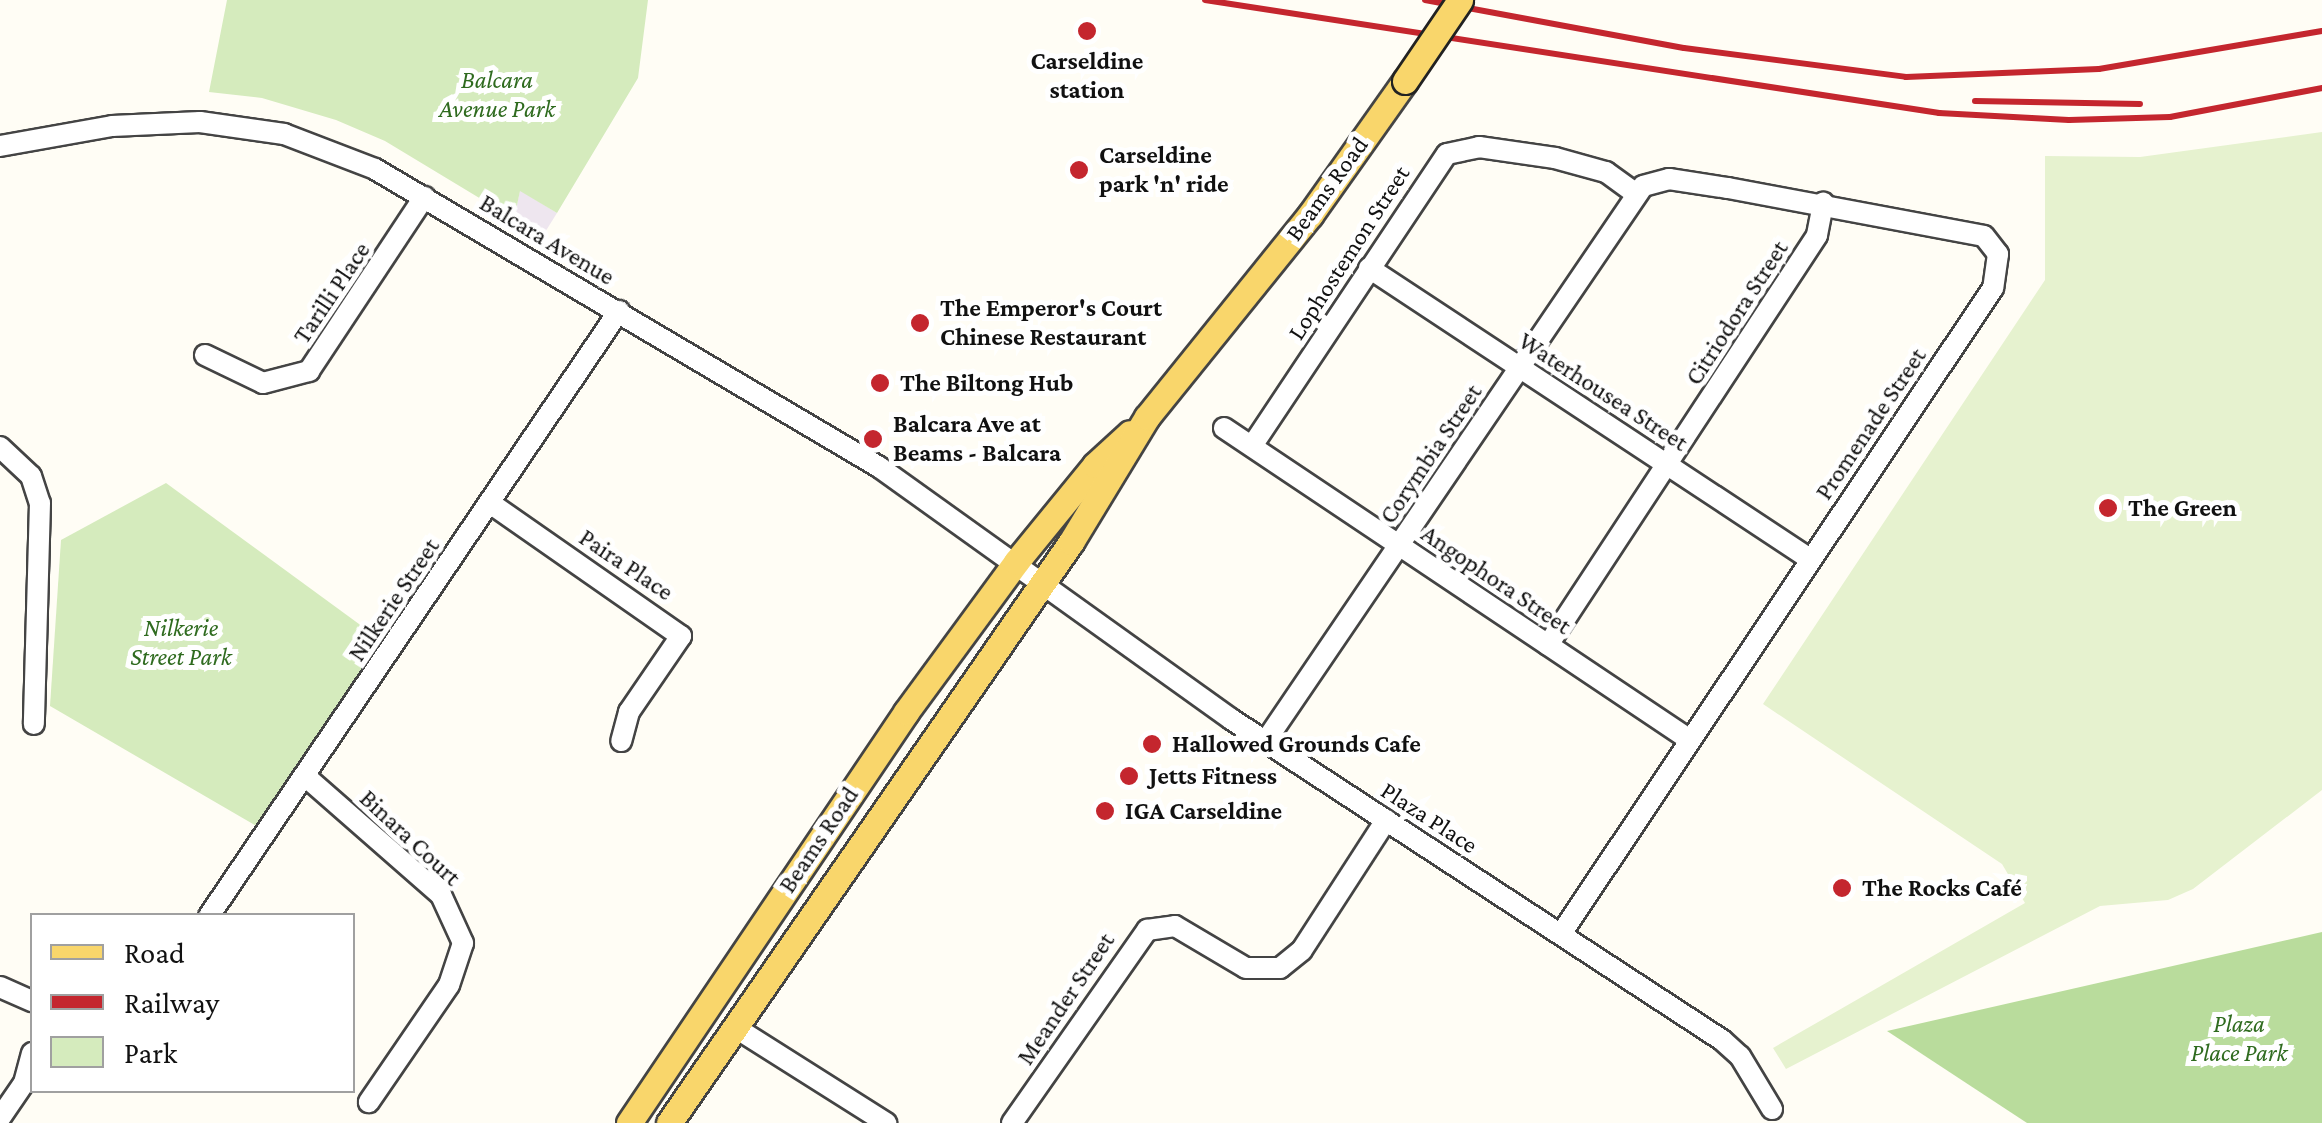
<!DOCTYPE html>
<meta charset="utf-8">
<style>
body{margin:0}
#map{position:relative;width:2322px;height:1123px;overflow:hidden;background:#fffdf5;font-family:"Crimson Pro",serif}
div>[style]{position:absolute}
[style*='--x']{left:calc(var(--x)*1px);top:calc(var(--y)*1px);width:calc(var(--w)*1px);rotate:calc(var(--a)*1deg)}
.industrial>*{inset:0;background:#eee6ef}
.green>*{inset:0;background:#d5ebbd}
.forest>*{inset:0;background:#b9dc9c}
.pitch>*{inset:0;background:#e6f2cf}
.roads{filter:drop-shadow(2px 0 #444) drop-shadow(-2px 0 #444) drop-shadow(0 2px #444) drop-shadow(0 -2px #444)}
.minor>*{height:20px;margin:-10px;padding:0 10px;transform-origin:10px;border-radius:10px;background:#fff}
.major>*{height:25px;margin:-12.5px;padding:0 12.5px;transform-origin:12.5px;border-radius:12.5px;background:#f9d66b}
.rail>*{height:6px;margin:-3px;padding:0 3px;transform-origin:3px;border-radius:3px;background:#c4262e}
.bridges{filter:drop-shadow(2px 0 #222) drop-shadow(-2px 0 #222) drop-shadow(0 2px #222) drop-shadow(0 -2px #222)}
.major-bridge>*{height:25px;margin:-12.5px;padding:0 12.5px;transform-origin:12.5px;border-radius:12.5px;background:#f9d66b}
.dots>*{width:28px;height:28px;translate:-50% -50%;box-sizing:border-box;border:5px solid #fff;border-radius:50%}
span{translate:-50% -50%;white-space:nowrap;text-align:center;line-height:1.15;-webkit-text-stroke:10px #fff;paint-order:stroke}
.poi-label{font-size:25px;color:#111;font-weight:700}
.left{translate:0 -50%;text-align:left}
.park-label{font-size:25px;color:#2f6b1f;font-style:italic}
.street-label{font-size:25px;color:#111}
.legend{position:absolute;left:30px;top:913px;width:325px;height:180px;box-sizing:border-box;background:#fff;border:2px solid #a0a0a0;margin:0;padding:12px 18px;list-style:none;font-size:30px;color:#111}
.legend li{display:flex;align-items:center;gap:20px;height:50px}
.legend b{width:50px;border:2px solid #a0a0a0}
</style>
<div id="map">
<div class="industrial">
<i style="clip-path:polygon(520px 190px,557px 213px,542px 237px,514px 219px)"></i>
</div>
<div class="green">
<i style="clip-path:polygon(227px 0,648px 0,638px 78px,557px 213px,520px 191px,514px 219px,385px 141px,336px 120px,262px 98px,209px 92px)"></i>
<i style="clip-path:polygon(166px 483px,385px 643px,258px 827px,50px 706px,61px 540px)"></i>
</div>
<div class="forest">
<i style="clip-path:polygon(2322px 932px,2322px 1123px,2027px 1123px,1887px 1031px)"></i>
</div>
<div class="pitch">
<i style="clip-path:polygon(2322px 132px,2322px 790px,2193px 889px,2168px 900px,2100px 906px,1786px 1069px,1773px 1048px,2025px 903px,2002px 864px,1763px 704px,2045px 280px,2045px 156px,2140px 157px)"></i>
</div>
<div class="roads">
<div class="minor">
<i style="--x:0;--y:146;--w:114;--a:-10.1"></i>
<i style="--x:112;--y:126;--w:88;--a:-2.6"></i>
<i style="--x:200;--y:122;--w:85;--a:8.1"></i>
<i style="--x:284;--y:134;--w:97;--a:21"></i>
<i style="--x:375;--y:169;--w:586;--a:30.59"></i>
<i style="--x:879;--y:467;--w:433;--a:35.6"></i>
<i style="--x:1231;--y:719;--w:587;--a:33.18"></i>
<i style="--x:1722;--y:1040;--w:24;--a:42"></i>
<i style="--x:1740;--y:1056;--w:62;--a:58.9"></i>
<i style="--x:1369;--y:268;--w:528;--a:33.42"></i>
<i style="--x:205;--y:355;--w:64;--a:25.8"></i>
<i style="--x:263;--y:383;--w:48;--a:-14.6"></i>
<i style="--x:309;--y:371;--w:209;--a:-56.5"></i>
<i style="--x:1224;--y:428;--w:561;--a:33.8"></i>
<i style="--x:1252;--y:446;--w:351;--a:-56.3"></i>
<i style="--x:1447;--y:154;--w:33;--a:-12"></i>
<i style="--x:1479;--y:147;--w:77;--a:8.2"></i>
<i style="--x:1555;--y:158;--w:53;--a:15.4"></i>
<i style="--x:1606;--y:172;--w:36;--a:36"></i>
<i style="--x:0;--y:447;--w:42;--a:43.1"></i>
<i style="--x:31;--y:476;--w:28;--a:72"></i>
<i style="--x:40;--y:503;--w:221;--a:91.6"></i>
<i style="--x:490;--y:503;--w:233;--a:34.9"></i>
<i style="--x:681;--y:636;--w:92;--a:124.4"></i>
<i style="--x:629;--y:712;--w:30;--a:105"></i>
<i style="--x:1548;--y:645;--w:490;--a:-56.7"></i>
<i style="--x:1817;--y:235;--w:33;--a:-79"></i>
<i style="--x:1265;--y:742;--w:672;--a:-55.79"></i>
<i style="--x:1643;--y:186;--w:27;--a:-15"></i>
<i style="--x:1669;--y:179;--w:60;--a:8.7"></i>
<i style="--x:1728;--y:188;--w:260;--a:10.6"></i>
<i style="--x:1984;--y:236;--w:23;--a:52"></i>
<i style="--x:1998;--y:254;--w:34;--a:98"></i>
<i style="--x:1993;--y:288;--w:777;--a:123.77"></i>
<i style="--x:305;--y:776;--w:181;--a:41.2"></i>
<i style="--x:441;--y:895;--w:53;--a:65.4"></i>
<i style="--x:463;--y:943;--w:44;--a:108.4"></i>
<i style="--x:449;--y:985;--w:142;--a:124.4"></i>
<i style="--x:209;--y:916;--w:731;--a:-55.88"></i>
<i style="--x:0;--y:987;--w:35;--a:24"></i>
<i style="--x:736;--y:1028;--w:178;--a:32.3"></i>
<i style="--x:0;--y:1118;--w:42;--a:-55.6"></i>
<i style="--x:24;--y:1083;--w:31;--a:-75"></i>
<i style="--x:1012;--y:1123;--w:236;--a:-55"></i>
<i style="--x:1147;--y:930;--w:28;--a:-8"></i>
<i style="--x:1175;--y:926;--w:82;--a:30.6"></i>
<i style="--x:1246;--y:968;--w:34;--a:0"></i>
<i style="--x:1280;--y:968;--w:28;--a:-39"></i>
<i style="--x:1302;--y:950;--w:155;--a:-57.1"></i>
</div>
<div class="major">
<i style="--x:629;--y:1123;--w:496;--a:-56"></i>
<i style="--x:906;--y:712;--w:186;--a:-53.7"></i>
<i style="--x:1016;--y:562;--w:125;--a:-50.8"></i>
<i style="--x:1095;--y:465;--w:47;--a:-42.4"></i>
<i style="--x:669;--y:1123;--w:707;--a:-55.32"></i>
<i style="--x:1071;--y:542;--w:146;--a:-58.7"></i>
<i style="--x:1147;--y:417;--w:260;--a:-51.1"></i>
<i style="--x:1310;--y:215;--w:164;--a:-54.7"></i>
</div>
</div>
<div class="rail">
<i style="--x:1205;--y:0;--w:743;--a:8.75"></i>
<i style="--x:1939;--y:113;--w:130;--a:3.1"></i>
<i style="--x:2069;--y:120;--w:101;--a:-1.7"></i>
<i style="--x:2170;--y:117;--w:155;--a:-10.8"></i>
<i style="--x:1425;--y:0;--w:263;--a:10.5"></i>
<i style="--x:1684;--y:48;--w:224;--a:7.4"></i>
<i style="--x:1906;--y:77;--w:193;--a:-2.4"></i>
<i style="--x:2099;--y:69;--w:226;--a:-9.7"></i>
<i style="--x:1975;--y:101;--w:165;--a:1"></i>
</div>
<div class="bridges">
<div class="major-bridge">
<i style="--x:1405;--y:81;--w:98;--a:-55.8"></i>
</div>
</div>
<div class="dots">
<i style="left:1087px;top:31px;background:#c4262e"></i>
<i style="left:1079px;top:170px;background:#c4262e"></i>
<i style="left:920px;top:323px;background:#c4262e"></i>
<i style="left:880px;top:383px;background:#c4262e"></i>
<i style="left:873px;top:439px;background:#c4262e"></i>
<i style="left:2108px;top:508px;background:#c4262e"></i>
<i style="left:1152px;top:744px;background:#c4262e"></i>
<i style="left:1129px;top:776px;background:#c4262e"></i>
<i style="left:1105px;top:811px;background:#c4262e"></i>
<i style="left:1842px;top:888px;background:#c4262e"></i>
</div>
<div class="poi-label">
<span style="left:1087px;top:76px">Carseldine<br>station</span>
<span class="left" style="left:1099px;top:170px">Carseldine<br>park 'n' ride</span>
<span class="left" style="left:940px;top:323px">The Emperor's Court<br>Chinese Restaurant</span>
<span class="left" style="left:900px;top:383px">The Biltong Hub</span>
<span class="left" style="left:893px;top:439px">Balcara Ave at<br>Beams - Balcara</span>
<span class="left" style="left:2128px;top:508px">The Green</span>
<span class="left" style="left:1172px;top:744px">Hallowed Grounds Cafe</span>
<span class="left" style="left:1149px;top:776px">Jetts Fitness</span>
<span class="left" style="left:1125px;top:811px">IGA Carseldine</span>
<span class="left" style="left:1862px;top:888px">The Rocks Café</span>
</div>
<div class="park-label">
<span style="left:497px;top:95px">Balcara<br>Avenue Park</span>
<span style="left:181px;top:643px">Nilkerie<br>Street Park</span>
<span style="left:2239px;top:1039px">Plaza<br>Place Park</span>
</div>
<div class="street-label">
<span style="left:1327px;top:189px;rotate:-54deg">Beams Road</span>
<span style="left:547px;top:240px;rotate:31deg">Balcara Avenue</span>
<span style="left:1349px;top:253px;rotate:-57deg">Lophostemon Street</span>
<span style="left:332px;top:293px;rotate:-56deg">Tarilli Place</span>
<span style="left:1737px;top:313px;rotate:-57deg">Citriodora Street</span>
<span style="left:1603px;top:392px;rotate:33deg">Waterhousea Street</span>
<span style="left:1871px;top:424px;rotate:-56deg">Promenade Street</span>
<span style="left:1431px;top:454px;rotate:-56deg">Corymbia Street</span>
<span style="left:626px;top:565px;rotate:34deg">Paira Place</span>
<span style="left:1496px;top:580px;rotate:34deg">Angophora Street</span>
<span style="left:394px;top:600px;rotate:-56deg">Nilkerie Street</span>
<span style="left:1429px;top:818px;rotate:33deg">Plaza Place</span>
<span style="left:410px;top:838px;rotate:43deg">Binara Court</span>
<span style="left:819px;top:840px;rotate:-56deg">Beams Road</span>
<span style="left:1066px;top:999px;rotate:-56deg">Meander Street</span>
</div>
<ul class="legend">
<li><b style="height:12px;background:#f9d66b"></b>Road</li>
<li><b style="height:12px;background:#c4262e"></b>Railway</li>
<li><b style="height:28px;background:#d5ebbd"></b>Park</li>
</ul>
</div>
